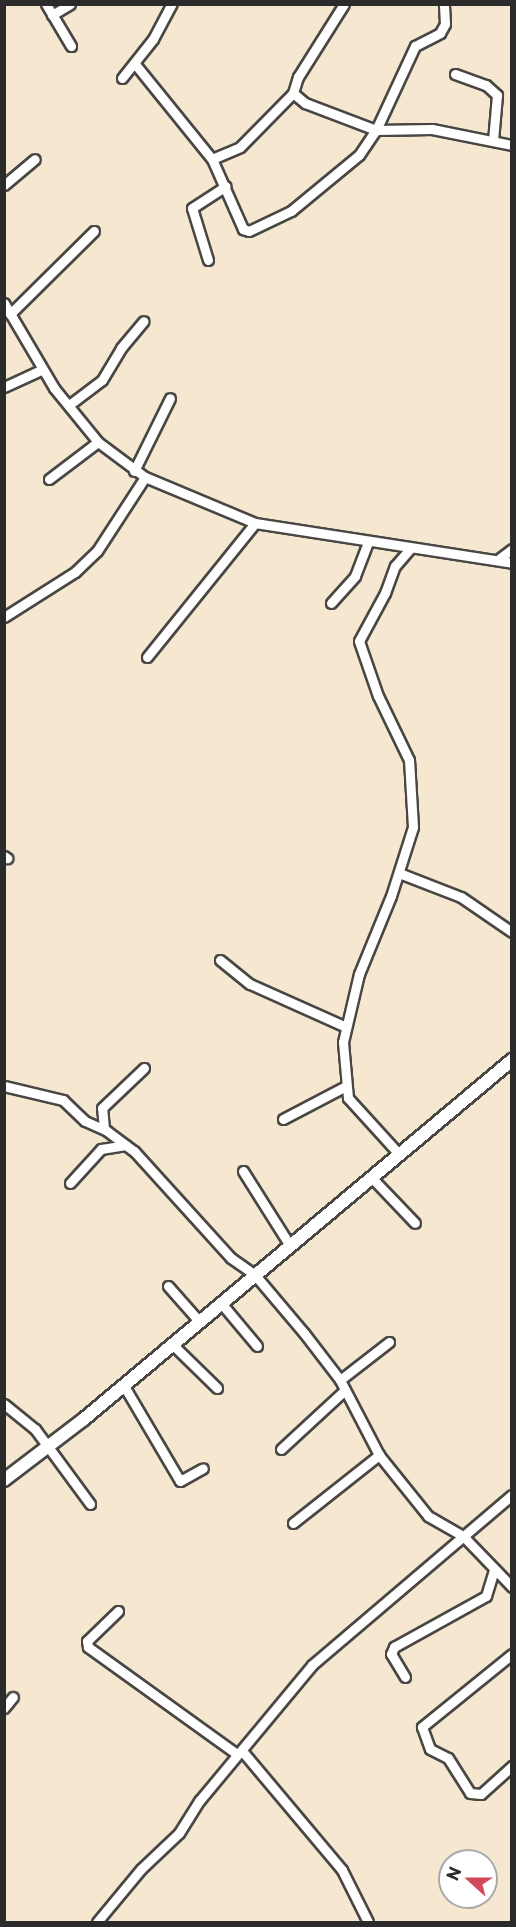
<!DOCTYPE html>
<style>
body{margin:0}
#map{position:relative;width:516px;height:1927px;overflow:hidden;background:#f6e7d1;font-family:"Playpen Sans",sans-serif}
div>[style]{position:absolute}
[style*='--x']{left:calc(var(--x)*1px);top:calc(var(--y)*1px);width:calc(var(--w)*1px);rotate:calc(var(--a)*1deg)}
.roads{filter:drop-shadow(2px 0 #494744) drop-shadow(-2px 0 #494744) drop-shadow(0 2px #494744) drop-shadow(0 -2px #494744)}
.minor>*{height:9px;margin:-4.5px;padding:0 4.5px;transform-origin:4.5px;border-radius:4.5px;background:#fff}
.tertiary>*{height:12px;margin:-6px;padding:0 6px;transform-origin:6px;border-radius:6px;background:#fff}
span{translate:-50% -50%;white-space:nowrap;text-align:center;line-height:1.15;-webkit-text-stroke:4.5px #fff;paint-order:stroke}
.frame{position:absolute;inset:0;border:6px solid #2b2b2b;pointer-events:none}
.north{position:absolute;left:438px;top:1849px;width:60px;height:60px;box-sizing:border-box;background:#fff;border:2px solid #aaa;border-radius:50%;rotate:291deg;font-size:16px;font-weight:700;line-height:24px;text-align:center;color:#2b2b2b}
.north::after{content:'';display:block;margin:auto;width:21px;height:27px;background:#d1495b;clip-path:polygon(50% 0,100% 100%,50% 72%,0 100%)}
</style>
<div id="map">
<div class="roads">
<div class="minor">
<i style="--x:46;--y:4;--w:49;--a:59.2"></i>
<i style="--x:52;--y:15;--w:21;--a:-31"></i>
<i style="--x:135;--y:64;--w:122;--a:51"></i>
<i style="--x:212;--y:159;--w:77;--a:66.1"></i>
<i style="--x:243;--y:229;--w:6;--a:18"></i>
<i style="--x:249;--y:231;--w:47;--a:-25.5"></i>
<i style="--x:291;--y:211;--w:88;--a:-39.5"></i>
<i style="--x:359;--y:155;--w:30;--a:-56"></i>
<i style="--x:376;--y:130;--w:93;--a:-65.1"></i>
<i style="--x:415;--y:46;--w:28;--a:-27"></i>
<i style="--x:440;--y:33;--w:10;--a:-61"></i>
<i style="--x:445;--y:24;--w:20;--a:-93"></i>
<i style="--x:455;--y:74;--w:33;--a:20"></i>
<i style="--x:486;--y:85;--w:15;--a:42"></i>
<i style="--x:497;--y:95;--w:46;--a:95"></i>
<i style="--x:122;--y:78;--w:50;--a:-51.5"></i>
<i style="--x:153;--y:39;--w:40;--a:-62"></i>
<i style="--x:293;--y:93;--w:16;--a:40"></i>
<i style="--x:305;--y:103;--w:76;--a:20.8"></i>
<i style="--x:376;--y:130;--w:56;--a:-1"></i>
<i style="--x:432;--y:129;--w:82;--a:11.3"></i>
<i style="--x:212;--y:159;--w:30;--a:-23"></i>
<i style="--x:240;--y:147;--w:76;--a:-45.5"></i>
<i style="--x:293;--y:93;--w:17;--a:-73"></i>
<i style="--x:298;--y:77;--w:86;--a:-57.8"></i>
<i style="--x:4;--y:185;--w:40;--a:-40"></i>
<i style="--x:208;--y:260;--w:54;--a:-107.1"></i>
<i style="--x:192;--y:208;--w:40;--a:-32.9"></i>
<i style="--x:4;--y:303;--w:99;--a:59.5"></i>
<i style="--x:54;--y:388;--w:70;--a:50.8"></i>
<i style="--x:98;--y:442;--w:59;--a:36.7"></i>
<i style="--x:145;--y:477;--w:119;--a:22.7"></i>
<i style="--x:255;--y:523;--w:260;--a:8.8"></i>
<i style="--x:10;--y:314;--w:118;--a:-44.7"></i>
<i style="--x:4;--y:387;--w:41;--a:-24.7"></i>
<i style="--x:69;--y:405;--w:41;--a:-37.1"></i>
<i style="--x:102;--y:380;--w:37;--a:-59"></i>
<i style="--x:121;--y:348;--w:35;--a:-50"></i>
<i style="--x:134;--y:471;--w:81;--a:-63.7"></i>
<i style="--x:49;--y:479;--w:61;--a:-37.1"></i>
<i style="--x:500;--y:558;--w:15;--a:-37"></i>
<i style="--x:331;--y:603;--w:36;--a:-48"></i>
<i style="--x:355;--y:576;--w:36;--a:-69"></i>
<i style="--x:4;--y:617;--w:84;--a:-32.4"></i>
<i style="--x:75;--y:572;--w:30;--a:-44"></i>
<i style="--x:97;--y:551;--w:88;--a:-57"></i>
<i style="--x:147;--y:657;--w:172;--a:-51.1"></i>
<i style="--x:4;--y:856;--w:4;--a:34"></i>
<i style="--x:399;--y:873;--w:66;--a:21.2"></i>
<i style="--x:461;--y:897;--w:62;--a:34.5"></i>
<i style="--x:220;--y:960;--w:38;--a:39"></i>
<i style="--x:250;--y:984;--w:105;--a:24.1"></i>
<i style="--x:4;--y:1086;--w:61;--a:13.3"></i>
<i style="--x:63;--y:1100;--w:30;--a:44"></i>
<i style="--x:85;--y:1121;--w:24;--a:24"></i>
<i style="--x:107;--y:1131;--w:34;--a:37"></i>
<i style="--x:134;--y:1151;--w:144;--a:47.8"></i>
<i style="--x:231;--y:1258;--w:29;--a:35"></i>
<i style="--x:255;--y:1275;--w:76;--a:49.8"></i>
<i style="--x:304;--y:1333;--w:59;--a:52.5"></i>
<i style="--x:340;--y:1380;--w:85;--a:62.5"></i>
<i style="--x:379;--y:1455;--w:78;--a:51.2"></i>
<i style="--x:428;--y:1516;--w:40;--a:29.7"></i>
<i style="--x:463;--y:1536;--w:71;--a:46.1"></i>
<i style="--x:283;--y:1119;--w:69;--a:-27.7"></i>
<i style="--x:104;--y:1129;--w:21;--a:-95"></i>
<i style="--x:102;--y:1108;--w:58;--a:-43.6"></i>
<i style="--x:399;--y:1154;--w:76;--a:-132.3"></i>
<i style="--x:348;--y:1098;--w:56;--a:-95.1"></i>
<i style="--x:343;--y:1042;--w:70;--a:-76.8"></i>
<i style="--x:359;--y:974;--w:84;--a:-67.7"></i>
<i style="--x:391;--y:896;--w:72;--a:-72.3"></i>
<i style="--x:413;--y:827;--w:67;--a:-93.4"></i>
<i style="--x:409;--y:760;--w:71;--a:-115.8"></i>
<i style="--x:378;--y:696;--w:58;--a:-109.1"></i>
<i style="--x:359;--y:641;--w:55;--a:-61.6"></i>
<i style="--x:385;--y:593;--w:29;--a:-70"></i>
<i style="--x:395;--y:566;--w:23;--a:-49"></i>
<i style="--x:243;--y:1171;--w:86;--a:57.8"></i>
<i style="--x:372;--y:1178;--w:62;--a:46.3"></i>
<i style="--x:70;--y:1183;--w:46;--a:-47.6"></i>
<i style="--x:101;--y:1149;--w:25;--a:-9"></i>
<i style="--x:168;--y:1286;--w:47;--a:48.5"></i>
<i style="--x:221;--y:1303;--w:56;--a:50.1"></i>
<i style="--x:172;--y:1344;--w:63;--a:44.4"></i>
<i style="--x:340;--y:1380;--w:62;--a:-37.8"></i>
<i style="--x:124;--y:1386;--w:110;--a:59.5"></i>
<i style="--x:180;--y:1481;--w:26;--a:-29"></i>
<i style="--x:4;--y:1404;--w:40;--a:39"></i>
<i style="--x:35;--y:1429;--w:93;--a:53.7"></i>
<i style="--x:281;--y:1449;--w:87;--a:-42.7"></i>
<i style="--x:293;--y:1523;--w:110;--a:-38.3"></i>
<i style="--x:118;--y:1611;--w:43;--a:135.9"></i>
<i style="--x:87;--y:1641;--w:6;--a:81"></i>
<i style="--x:88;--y:1647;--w:183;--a:35.7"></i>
<i style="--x:512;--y:1654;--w:116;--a:141"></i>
<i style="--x:422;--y:1727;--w:23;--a:70"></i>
<i style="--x:430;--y:1749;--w:20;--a:27"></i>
<i style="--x:448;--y:1758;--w:41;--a:57.8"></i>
<i style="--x:470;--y:1793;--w:11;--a:5"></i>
<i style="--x:481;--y:1794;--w:42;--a:-42.1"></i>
<i style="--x:405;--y:1677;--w:27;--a:-121"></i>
<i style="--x:391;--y:1654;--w:8;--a:-67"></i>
<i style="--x:394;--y:1647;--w:105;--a:-29"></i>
<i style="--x:486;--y:1596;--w:28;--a:-73"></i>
<i style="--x:4;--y:1708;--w:14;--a:-51"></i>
<i style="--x:243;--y:1752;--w:154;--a:50"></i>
<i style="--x:342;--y:1870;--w:58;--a:63.4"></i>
<i style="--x:97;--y:1922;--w:69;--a:-50.3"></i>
<i style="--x:141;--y:1869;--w:52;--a:-43.5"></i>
<i style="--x:179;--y:1833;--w:39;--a:-58"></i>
<i style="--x:200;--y:1800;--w:175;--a:-50.3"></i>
<i style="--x:312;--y:1665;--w:262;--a:-40.4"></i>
</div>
<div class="tertiary">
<i style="--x:4;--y:1480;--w:101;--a:-37.3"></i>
<i style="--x:84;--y:1419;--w:559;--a:-39.99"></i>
</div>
</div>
<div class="frame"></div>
<div class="north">N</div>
</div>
